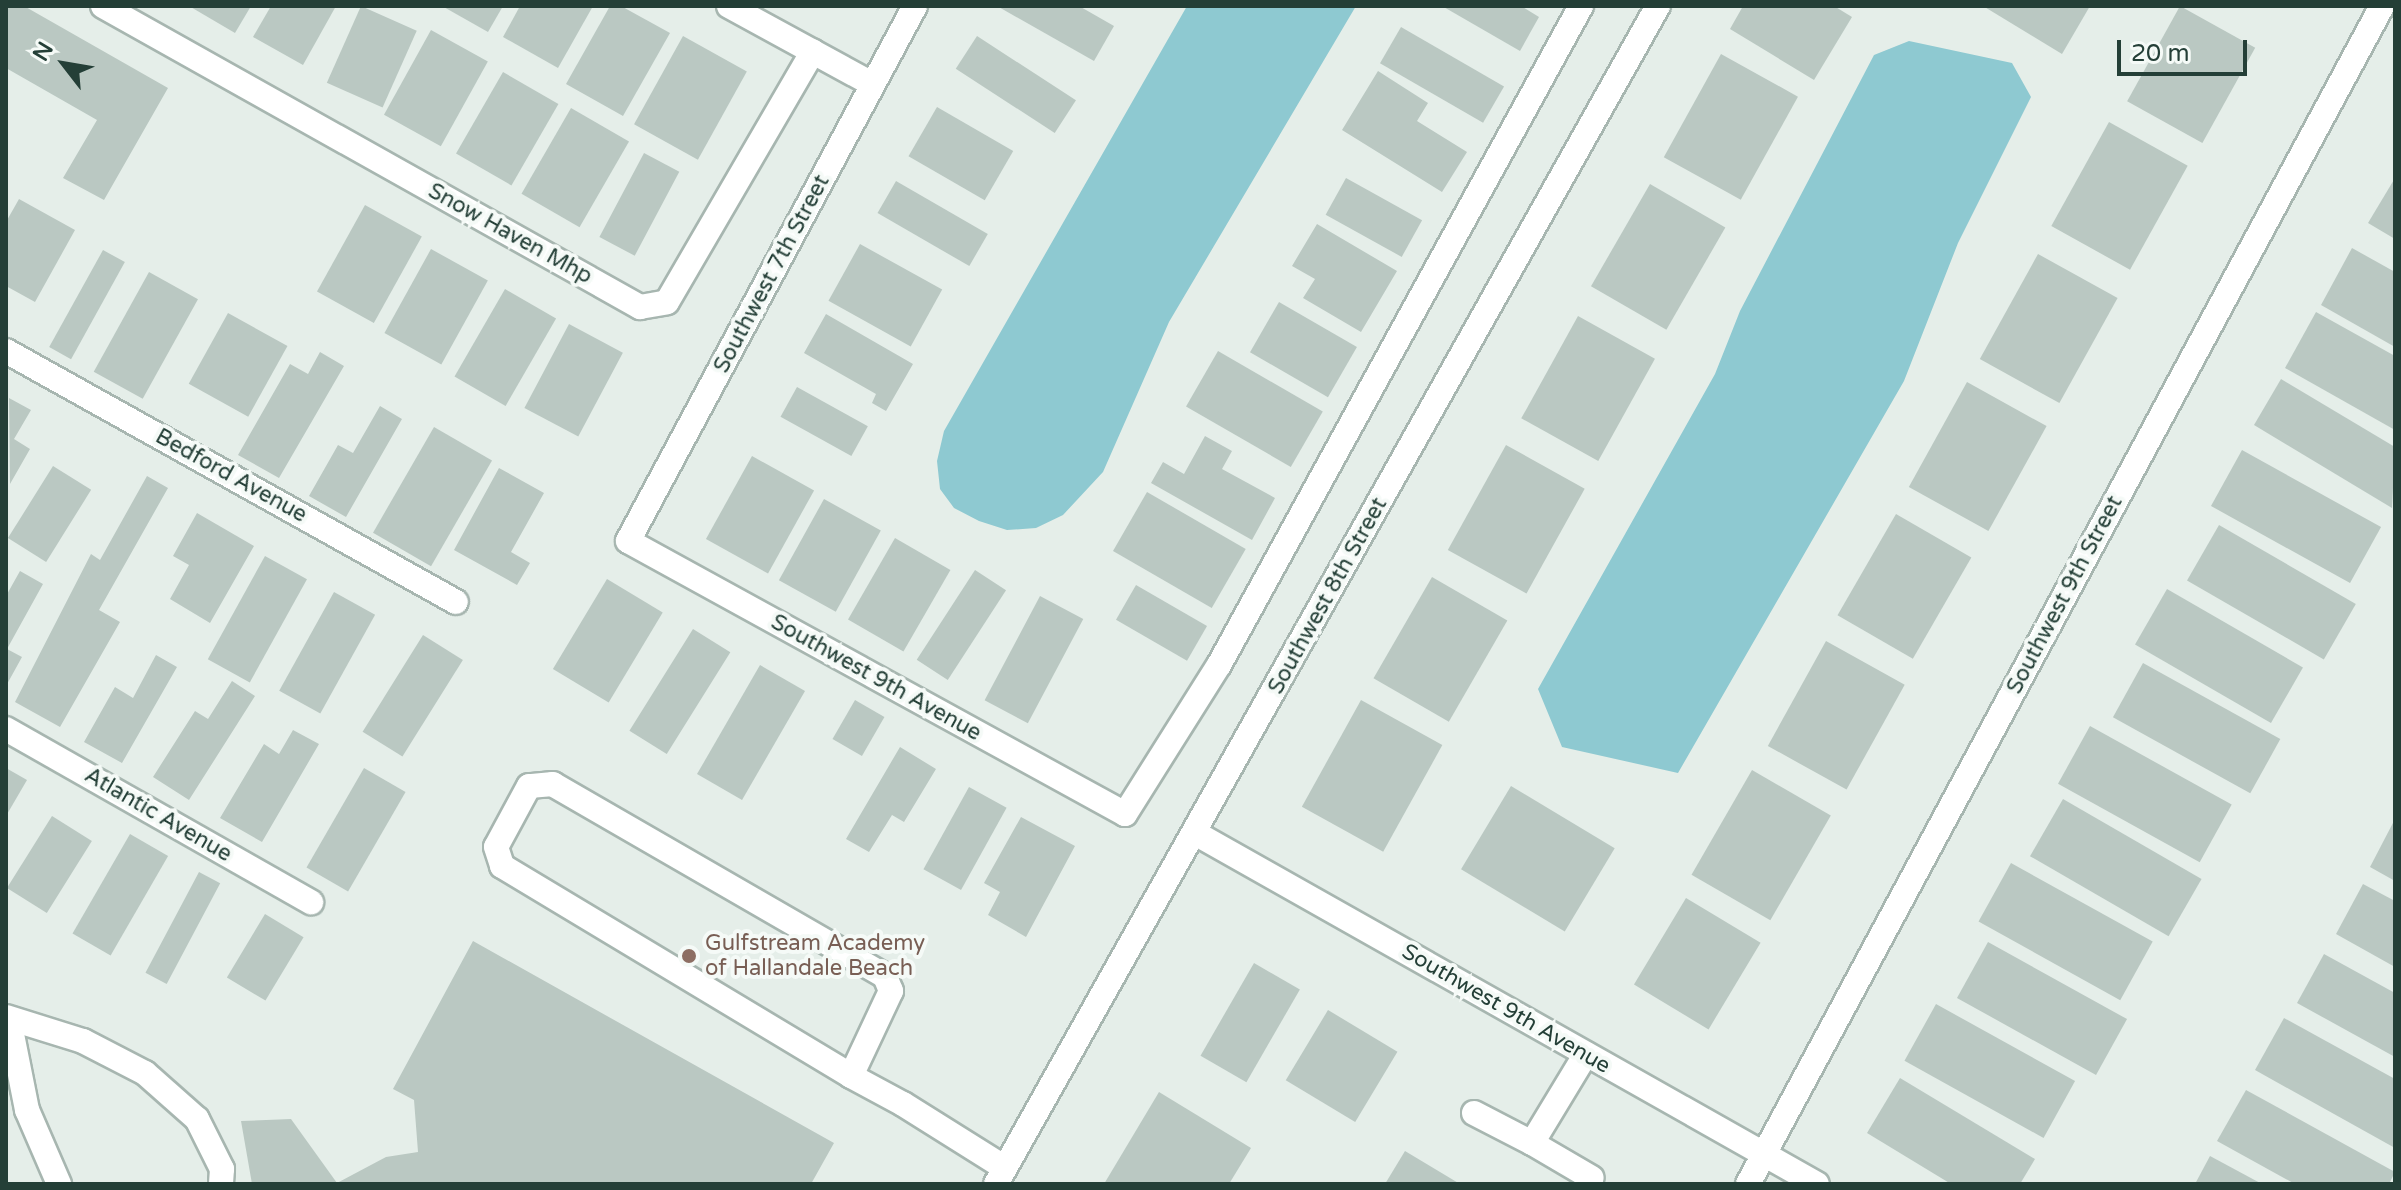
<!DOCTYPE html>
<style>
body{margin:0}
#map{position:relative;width:2401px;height:1190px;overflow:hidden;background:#e5eee9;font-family:"Varela Round",sans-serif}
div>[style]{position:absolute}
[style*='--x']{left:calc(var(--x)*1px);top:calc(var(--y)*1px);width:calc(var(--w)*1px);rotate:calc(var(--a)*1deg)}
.water>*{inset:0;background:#8ec9d1}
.building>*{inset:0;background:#bac8c2;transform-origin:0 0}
.roads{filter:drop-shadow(2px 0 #a7b6b0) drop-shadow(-2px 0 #a7b6b0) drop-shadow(0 2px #a7b6b0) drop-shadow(0 -2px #a7b6b0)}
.minor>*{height:24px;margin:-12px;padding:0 12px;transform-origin:12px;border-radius:12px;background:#fff}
.dots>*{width:22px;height:22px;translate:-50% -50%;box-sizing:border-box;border:4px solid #f5faf7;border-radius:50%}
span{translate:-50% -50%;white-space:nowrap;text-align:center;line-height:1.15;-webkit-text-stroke:8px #f5faf7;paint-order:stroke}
.street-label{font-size:22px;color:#243f37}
.education-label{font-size:22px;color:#785e54}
.left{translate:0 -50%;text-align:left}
.frame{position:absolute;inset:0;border:8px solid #243f37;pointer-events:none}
.north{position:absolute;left:24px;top:24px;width:80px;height:80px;-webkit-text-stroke:6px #f5faf7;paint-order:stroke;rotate:301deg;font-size:22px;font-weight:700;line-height:32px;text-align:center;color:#243f37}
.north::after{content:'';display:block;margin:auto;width:28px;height:36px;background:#243f37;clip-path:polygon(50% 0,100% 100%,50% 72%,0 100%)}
.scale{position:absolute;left:2117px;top:40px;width:130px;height:36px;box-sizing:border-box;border:4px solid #243f37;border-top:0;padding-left:10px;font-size:24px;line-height:28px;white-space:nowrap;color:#243f37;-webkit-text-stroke:6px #f5faf7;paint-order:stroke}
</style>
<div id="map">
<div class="water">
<i style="clip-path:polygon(1187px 6px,1356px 6px,1169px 322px,1103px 472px,1063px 515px,1036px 528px,1007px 530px,979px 521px,954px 508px,940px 489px,937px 461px,944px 431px)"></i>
<i style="clip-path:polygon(1909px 41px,2012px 63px,2031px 97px,1958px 243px,1904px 381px,1678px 773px,1562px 747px,1538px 689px,1715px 374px,1740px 311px,1874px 55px)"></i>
</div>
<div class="building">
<i style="clip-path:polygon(6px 6px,24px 6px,168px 88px,104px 200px,63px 178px,97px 120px,6px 68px)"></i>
<i style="clip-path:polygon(189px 6px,251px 6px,235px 33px)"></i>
<i style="clip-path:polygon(271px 6px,336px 6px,303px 65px,253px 37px)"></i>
<i style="left:361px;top:6px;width:61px;height:84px;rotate:24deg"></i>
<i style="clip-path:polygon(442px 6px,503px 6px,488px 32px)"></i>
<i style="clip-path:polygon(520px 6px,593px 6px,558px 68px,503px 37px)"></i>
<i style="clip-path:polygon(610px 6px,621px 6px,670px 33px,623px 116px,566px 84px)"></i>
<i style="clip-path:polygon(997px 6px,1079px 6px,1114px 26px,1094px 61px)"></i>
<i style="clip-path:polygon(1442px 6px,1521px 6px,1539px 17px,1520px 51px)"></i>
<i style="clip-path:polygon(1743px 6px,1834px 6px,1852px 17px,1814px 80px,1730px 29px)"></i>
<i style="clip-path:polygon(1983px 6px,2090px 6px,2062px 54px)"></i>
<i style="left:2180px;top:6px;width:86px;height:109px;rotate:29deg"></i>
<i style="left:1401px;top:27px;width:119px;height:42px;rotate:30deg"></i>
<i style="left:431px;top:30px;width:65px;height:97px;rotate:29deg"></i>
<i style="left:683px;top:36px;width:73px;height:101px;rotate:29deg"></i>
<i style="left:977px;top:36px;width:118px;height:39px;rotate:33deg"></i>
<i style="left:1721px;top:54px;width:88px;height:118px;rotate:29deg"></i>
<i style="clip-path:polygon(1378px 71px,1428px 103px,1417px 121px,1467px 152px,1442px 192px,1342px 130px)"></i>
<i style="left:503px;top:72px;width:64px;height:94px;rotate:30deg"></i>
<i style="left:937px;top:107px;width:88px;height:57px;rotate:30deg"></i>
<i style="left:571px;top:108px;width:67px;height:99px;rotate:30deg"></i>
<i style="left:2109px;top:122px;width:90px;height:119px;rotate:29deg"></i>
<i style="left:644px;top:153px;width:40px;height:95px;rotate:28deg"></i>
<i style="left:1346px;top:178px;width:87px;height:42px;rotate:29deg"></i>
<i style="clip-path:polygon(2395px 178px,2395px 239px,2368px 223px)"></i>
<i style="left:896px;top:181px;width:106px;height:37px;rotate:30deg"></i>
<i style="left:1650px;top:184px;width:87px;height:118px;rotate:30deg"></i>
<i style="clip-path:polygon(19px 199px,75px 230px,35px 302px,6px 286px,6px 222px)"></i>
<i style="left:365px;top:205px;width:65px;height:99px;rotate:29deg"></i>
<i style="clip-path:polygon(1317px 224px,1397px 271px,1361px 332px,1303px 298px,1315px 279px,1292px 266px)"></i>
<i style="left:860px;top:244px;width:94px;height:65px;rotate:29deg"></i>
<i style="clip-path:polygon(2352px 248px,2395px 272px,2395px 347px,2321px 305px)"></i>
<i style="left:431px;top:249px;width:65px;height:96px;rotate:29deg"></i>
<i style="left:103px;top:250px;width:25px;height:111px;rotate:29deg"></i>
<i style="left:2038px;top:254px;width:91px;height:120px;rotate:29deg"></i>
<i style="left:149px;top:272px;width:56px;height:114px;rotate:29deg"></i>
<i style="left:505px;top:289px;width:59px;height:101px;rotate:30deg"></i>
<i style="left:1279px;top:302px;width:90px;height:58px;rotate:30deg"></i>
<i style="clip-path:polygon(2316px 312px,2395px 356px,2395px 430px,2285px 368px)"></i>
<i style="left:228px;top:313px;width:68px;height:81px;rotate:29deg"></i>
<i style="clip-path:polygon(826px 314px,913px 364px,886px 411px,872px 403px,876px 394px,804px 353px)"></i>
<i style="left:1578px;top:316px;width:88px;height:117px;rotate:29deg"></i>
<i style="left:569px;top:324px;width:61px;height:95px;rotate:28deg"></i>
<i style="left:1218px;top:351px;width:121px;height:64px;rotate:30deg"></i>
<i style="clip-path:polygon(320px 352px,344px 366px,279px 478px,238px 455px,290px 364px,308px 374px)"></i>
<i style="clip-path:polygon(2281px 379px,2395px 447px,2392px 508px,2254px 425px)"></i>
<i style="left:1967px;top:382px;width:91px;height:120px;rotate:29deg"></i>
<i style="left:797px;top:387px;width:81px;height:34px;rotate:29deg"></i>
<i style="clip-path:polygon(9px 398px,31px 410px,14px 439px,30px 449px,10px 484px)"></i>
<i style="clip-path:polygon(380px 406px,402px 419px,346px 517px,309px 496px,338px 445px,353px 453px)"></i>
<i style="left:434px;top:427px;width:67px;height:122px;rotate:30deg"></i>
<i style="clip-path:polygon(1205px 436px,1232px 451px,1222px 469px,1275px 498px,1252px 540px,1151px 483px,1163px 462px,1184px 474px)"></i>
<i style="left:1506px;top:445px;width:90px;height:120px;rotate:29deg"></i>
<i style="left:2242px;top:450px;width:159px;height:64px;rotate:29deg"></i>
<i style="left:752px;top:456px;width:71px;height:95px;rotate:29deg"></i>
<i style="left:53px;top:466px;width:45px;height:85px;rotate:32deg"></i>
<i style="clip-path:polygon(499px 468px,544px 493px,511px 552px,530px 563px,517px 585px,454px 550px)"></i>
<i style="clip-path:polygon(147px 476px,168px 488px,99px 610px,120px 622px,60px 727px,15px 702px,91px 554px,100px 560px)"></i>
<i style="left:1147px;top:492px;width:114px;height:68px;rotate:30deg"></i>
<i style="left:824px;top:499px;width:65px;height:93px;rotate:29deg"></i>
<i style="clip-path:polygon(197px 513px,254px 546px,210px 623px,170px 599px,189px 565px,173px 556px)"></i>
<i style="left:1896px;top:514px;width:87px;height:117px;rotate:30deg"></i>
<i style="left:2219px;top:525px;width:158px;height:64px;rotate:30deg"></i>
<i style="left:895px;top:538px;width:64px;height:94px;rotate:30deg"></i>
<i style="left:265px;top:556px;width:48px;height:118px;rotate:29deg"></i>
<i style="left:975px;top:570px;width:37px;height:107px;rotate:33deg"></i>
<i style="clip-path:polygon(20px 571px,43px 584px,7px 649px,22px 657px,6px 686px,6px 596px)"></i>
<i style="left:1432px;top:577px;width:87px;height:117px;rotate:30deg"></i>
<i style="left:607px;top:579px;width:65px;height:105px;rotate:31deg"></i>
<i style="left:1136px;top:585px;width:82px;height:40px;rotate:30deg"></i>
<i style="left:2167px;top:589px;width:157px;height:64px;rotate:30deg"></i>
<i style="left:334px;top:592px;width:47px;height:113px;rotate:29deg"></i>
<i style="left:1040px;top:596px;width:49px;height:118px;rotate:28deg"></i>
<i style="left:693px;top:629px;width:44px;height:120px;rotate:32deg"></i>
<i style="left:423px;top:635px;width:47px;height:114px;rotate:32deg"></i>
<i style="left:1826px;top:641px;width:90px;height:120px;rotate:29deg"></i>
<i style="clip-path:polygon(156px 655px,177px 667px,122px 763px,84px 742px,115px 687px,133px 698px)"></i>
<i style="left:2143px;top:663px;width:157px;height:62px;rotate:29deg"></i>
<i style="left:760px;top:665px;width:52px;height:126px;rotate:30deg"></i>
<i style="clip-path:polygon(232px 681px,255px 696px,189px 800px,153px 777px,195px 711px,208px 719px)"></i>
<i style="left:855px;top:700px;width:34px;height:45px;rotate:30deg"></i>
<i style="left:1361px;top:700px;width:93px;height:122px;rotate:29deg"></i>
<i style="left:2090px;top:726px;width:162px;height:66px;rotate:29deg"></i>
<i style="clip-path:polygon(293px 730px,319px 744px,262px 842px,220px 818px,264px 744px,279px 754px)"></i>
<i style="clip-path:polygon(900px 747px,936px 769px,904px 822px,892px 815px,869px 852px,846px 839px)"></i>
<i style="clip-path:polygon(6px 768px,27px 780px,6px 816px)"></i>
<i style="left:364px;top:768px;width:48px;height:115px;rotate:30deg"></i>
<i style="left:1752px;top:770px;width:91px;height:121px;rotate:30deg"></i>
<i style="left:1511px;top:786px;width:121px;height:97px;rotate:31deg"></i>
<i style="left:969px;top:787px;width:43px;height:94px;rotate:29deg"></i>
<i style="left:2063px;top:799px;width:160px;height:66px;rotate:30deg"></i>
<i style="left:52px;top:816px;width:47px;height:85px;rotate:32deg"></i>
<i style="clip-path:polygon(1021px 817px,1075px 846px,1026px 937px,988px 915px,1000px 892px,984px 883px)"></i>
<i style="clip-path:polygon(2395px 819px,2395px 881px,2370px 867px)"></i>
<i style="left:130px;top:834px;width:44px;height:115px;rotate:30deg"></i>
<i style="left:2011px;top:863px;width:162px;height:67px;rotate:29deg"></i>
<i style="left:199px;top:872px;width:24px;height:114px;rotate:28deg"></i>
<i style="clip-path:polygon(2363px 884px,2395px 901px,2395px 967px,2336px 934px)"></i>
<i style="left:1686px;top:898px;width:87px;height:101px;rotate:31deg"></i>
<i style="left:265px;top:914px;width:45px;height:74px;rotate:31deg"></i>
<i style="clip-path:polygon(473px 941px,834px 1143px,811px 1184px,252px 1184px,241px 1121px,291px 1119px,337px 1183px,386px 1157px,418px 1152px,414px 1100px,393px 1089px)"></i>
<i style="left:1988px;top:942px;width:159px;height:64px;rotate:29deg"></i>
<i style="clip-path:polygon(2324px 954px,2395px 993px,2395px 1057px,2297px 1003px)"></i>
<i style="left:1254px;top:963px;width:53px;height:107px;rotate:30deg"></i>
<i style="left:1936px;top:1004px;width:159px;height:65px;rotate:29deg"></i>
<i style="left:1328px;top:1010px;width:81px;height:82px;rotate:31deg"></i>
<i style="clip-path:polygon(2284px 1018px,2395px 1079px,2395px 1148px,2255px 1070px)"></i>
<i style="clip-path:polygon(1900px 1078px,2035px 1159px,2020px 1184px,1951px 1184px,1867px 1133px)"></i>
<i style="clip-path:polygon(2246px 1090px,2395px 1172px,2389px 1184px,2295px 1184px,2217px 1141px)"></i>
<i style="clip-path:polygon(1159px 1092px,1251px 1148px,1229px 1184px,1104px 1184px)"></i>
<i style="clip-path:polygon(1405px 1151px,1460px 1184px,1385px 1184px)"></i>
<i style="clip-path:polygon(2210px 1156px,2262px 1184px,2195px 1184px)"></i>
</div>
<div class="roads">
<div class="minor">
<i style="--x:103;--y:6;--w:616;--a:29.27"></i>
<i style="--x:640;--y:307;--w:27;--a:-10"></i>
<i style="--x:667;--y:302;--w:290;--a:-59.8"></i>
<i style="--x:729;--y:6;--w:163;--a:28.6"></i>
<i style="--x:915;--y:6;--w:607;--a:118.21"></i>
<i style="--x:628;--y:541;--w:567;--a:28.78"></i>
<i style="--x:1125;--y:814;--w:176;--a:-57.8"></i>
<i style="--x:1219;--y:665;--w:752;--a:-61.22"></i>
<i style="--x:6;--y:351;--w:515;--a:29.15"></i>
<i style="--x:6;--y:729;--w:351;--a:29.6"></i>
<i style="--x:1195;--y:833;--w:714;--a:29.44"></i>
<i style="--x:6;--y:1017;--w:81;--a:17.3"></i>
<i style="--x:83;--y:1041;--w:70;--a:27.3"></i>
<i style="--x:145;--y:1073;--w:69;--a:41.5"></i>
<i style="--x:197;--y:1119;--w:56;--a:63.4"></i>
<i style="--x:222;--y:1169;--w:15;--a:94"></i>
<i style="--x:9;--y:1019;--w:93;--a:78.8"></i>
<i style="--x:27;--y:1110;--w:81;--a:66.6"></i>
<i style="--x:851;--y:1076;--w:94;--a:-64.8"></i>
<i style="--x:891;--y:991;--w:16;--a:-112"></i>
<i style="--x:885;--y:976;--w:384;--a:-150"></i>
<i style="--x:553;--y:784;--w:24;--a:175"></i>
<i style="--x:529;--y:786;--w:69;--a:118.4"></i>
<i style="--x:496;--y:847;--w:20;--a:72"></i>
<i style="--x:502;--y:866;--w:407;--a:31"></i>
<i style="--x:851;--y:1076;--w:59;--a:28.3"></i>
<i style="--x:903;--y:1104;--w:120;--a:32.1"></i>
<i style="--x:1474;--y:1113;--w:65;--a:27.3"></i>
<i style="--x:1532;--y:1143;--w:104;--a:-58.8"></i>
<i style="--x:1532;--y:1143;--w:69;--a:30.3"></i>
<i style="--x:996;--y:1184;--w:1351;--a:-60.67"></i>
<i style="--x:1748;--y:1184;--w:1338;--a:-61.71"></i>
</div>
</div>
<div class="dots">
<i style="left:689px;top:956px;background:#8d6e63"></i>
</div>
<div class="street-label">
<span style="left:510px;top:234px;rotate:29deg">Snow Haven Mhp</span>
<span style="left:772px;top:274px;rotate:-62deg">Southwest 7th Street</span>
<span style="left:231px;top:476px;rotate:29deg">Bedford Avenue</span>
<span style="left:2065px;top:595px;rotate:-62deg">Southwest 9th Street</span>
<span style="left:1328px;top:596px;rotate:-61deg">Southwest 8th Street</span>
<span style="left:876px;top:678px;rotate:29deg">Southwest 9th Avenue</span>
<span style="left:158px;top:815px;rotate:30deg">Atlantic Avenue</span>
<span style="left:1506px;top:1009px;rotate:30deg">Southwest 9th Avenue</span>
</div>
<div class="education-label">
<span class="left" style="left:705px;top:956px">Gulfstream Academy<br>of Hallandale Beach</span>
</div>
<div class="frame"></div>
<div class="north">N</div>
<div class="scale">20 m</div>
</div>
